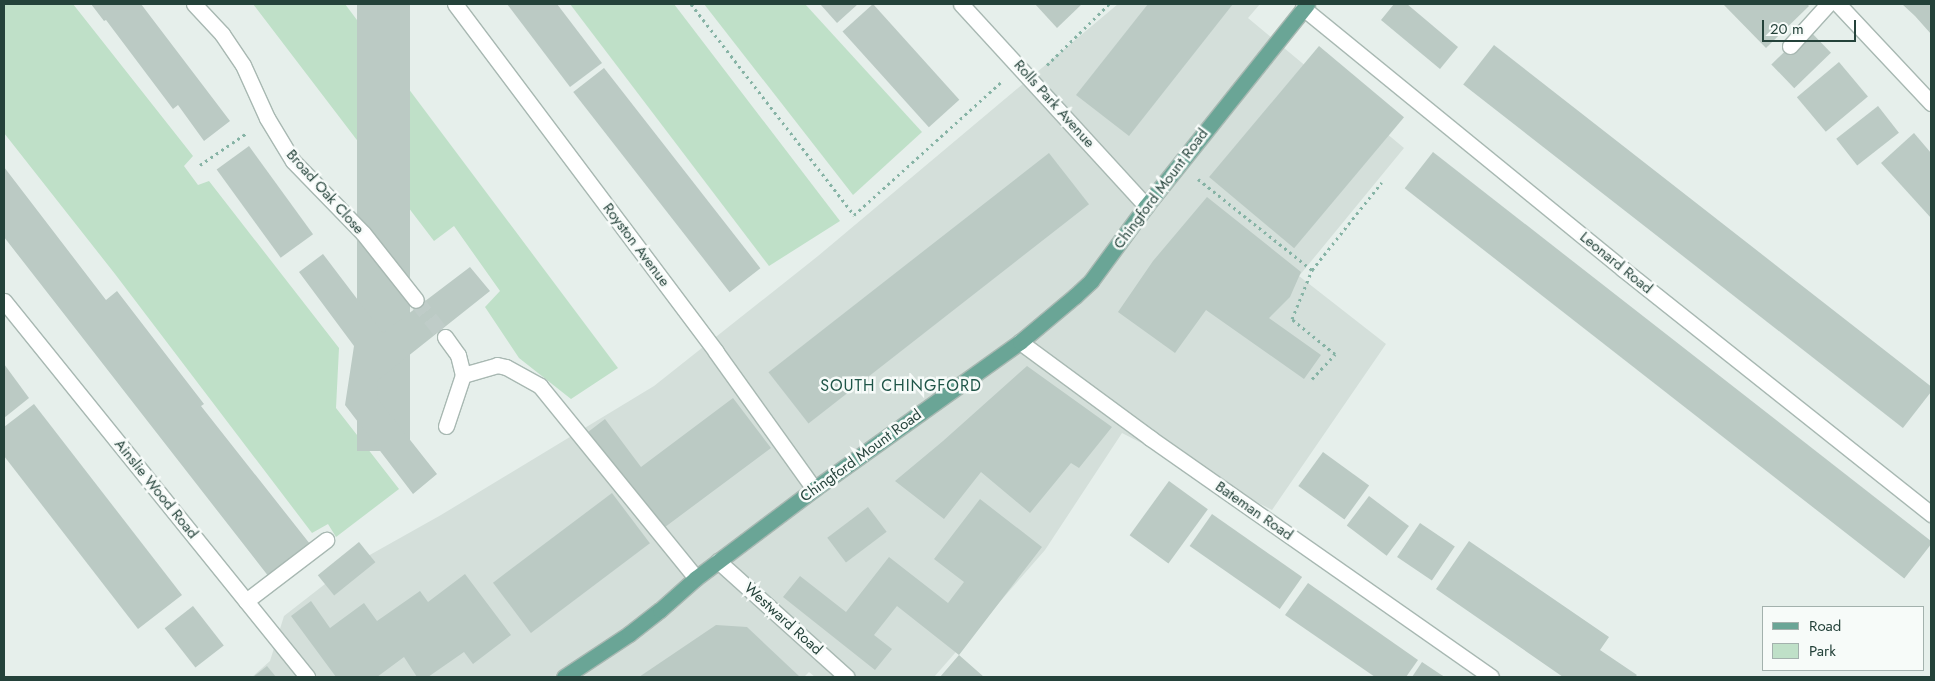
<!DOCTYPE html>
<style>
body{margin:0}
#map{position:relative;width:1935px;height:681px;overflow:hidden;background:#e6efeb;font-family:Jost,sans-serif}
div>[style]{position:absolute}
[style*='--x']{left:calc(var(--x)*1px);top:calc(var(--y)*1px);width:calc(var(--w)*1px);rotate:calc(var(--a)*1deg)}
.built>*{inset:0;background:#d4dfda}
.green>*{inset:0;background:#bfe0c8}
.building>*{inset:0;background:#bbcac4;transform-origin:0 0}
.street-tunnel>*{height:15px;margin-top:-7.5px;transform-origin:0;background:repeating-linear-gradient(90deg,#bfccc8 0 15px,transparent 0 23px)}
.path>*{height:3px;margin-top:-1.5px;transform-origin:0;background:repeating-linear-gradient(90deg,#86b3a5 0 2.5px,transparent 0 6.5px)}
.roads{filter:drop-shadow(1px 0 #a8b8b2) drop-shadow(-1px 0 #a8b8b2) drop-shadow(0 1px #a8b8b2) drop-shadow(0 -1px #a8b8b2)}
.lane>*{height:15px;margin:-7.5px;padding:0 7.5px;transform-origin:7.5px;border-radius:7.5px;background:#fff}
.street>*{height:15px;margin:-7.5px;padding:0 7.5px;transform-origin:7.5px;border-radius:7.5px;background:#fff}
.primary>*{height:15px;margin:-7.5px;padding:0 7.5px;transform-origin:7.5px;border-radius:7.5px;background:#6aa596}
span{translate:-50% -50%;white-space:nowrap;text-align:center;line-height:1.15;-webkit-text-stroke:5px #f7fbf9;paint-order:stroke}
.street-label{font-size:15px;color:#24423a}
.neighbourhood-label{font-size:16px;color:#1f5548;letter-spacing:1px}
.frame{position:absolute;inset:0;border:5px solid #24423a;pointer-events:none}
.legend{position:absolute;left:1762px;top:606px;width:162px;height:65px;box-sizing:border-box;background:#f7fbf9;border:1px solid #a3b1ad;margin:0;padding:6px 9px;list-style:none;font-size:15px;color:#24423a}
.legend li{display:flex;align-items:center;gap:10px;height:25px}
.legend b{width:25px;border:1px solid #a3b1ad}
.scale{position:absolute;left:1762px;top:20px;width:94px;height:22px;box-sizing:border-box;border:2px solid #24423a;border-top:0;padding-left:6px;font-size:15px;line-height:18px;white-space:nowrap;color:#24423a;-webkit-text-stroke:4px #f7fbf9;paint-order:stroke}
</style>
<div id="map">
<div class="built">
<i style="clip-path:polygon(1118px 4px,1260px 4px,1248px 18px,1404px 148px,1299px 276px,1386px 344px,1272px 510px,1122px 433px,1045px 550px,934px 677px,815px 677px,809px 672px,804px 677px,252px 677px,270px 661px,284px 616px,343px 570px,441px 515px,654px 386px,818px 256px)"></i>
</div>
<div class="green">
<i style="clip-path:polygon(4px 4px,73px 4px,193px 156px,184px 166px,198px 185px,209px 181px,339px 348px,336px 408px,399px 489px,336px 537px,328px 524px,312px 533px,115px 274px,4px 133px)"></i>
<i style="clip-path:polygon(253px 4px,345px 4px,618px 368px,571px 399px,519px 358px,485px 307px,500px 291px,454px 226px,434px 241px)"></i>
<i style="clip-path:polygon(570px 4px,674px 4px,840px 221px,769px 266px)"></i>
<i style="clip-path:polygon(704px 4px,805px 4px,922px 132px,853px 195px)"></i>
</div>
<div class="building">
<i style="clip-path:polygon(91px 4px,141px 4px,230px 121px,204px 141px,178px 105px,173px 109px,106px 20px,104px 21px)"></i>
<i style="left:357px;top:4px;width:53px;height:447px"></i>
<i style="clip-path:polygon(507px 4px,557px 4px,602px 63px,570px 87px)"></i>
<i style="clip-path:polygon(820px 4px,858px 4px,837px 23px)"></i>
<i style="left:873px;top:4px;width:129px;height:41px;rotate:48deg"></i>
<i style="clip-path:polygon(1035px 4px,1082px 4px,1057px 28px)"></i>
<i style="clip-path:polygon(1148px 4px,1233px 4px,1129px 136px,1076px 95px)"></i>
<i style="clip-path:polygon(1394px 4px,1407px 4px,1458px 47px,1440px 69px,1381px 20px)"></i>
<i style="clip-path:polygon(1723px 4px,1807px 4px,1809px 6px,1766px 48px)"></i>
<i style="clip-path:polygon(1902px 4px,1931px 4px,1931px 34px,1915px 16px)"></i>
<i style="left:1808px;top:29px;width:33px;height:51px;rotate:46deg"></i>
<i style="left:1494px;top:45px;width:558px;height:50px;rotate:38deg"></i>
<i style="left:1319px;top:46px;width:111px;height:171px;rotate:40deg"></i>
<i style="left:1839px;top:62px;width:45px;height:55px;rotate:50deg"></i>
<i style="left:604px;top:68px;width:254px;height:39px;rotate:52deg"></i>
<i style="left:1878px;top:106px;width:34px;height:53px;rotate:52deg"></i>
<i style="clip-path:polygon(1914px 133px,1931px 153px,1931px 218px,1881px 163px)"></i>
<i style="left:249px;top:146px;width:109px;height:40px;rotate:54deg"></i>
<i style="left:1433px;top:152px;width:634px;height:46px;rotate:38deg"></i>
<i style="left:1049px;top:153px;width:65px;height:356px;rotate:52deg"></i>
<i style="clip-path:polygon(4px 167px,106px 300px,117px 291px,204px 404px,201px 406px,310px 544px,269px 577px,4px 237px)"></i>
<i style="clip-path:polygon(1207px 197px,1301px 272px,1290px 297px,1269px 318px,1321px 355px,1304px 379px,1206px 310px,1175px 353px,1118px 312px,1153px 261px)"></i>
<i style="clip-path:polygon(323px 254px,383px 333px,470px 267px,490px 291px,378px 380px,377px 398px,437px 474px,413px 494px,345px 405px,354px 346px,299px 272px)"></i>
<i style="clip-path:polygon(4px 364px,29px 398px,4px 418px)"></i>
<i style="clip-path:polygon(1027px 366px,1112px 427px,1079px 468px,1071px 463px,1030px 513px,981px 472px,944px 519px,895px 481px,943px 441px)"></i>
<i style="clip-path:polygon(733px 398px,771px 448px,661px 530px,588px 432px,605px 419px,641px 467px)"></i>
<i style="clip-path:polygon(34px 404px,182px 595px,138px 629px,4px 456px,4px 427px)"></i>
<i style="left:1323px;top:452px;width:57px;height:42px;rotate:36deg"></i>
<i style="left:1169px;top:481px;width:48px;height:67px;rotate:36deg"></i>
<i style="left:612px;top:493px;width:63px;height:149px;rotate:53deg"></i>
<i style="left:1369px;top:496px;width:50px;height:37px;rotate:37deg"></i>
<i style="clip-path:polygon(980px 499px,1042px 547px,959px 655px,984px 677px,940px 677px,959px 655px,897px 606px,874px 635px,892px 649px,875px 670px,783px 597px,800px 576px,846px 612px,889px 557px,948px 603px,964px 582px,934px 559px)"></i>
<i style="left:868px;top:507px;width:31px;height:51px;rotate:53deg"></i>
<i style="left:1212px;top:514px;width:110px;height:39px;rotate:35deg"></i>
<i style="left:1420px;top:523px;width:42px;height:41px;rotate:34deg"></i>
<i style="clip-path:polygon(1469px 541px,1609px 637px,1600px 650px,1637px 675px,1635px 677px,1563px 677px,1436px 589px)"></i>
<i style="left:359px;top:542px;width:26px;height:53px;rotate:51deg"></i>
<i style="clip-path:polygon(465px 574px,511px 635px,473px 664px,464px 652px,428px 677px,417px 677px,404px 657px,377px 677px,336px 677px,291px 616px,311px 601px,330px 628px,364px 603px,377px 621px,420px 591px,428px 602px)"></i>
<i style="clip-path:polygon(1308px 583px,1418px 660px,1406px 677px,1375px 677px,1285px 615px)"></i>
<i style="left:193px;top:606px;width:50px;height:36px;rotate:52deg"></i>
<i style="clip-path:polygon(716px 625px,747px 627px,800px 677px,639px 677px)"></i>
<i style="clip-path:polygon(1422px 662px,1440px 674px,1445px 677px,1412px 677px)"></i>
<i style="clip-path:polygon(267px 666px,276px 677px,253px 677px)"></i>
</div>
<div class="street-tunnel">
<i style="--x:416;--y:300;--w:47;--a:51.9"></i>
</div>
<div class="path">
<i style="--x:691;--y:4;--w:267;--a:52.3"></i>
<i style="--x:854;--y:215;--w:198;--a:-42.1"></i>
<i style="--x:1047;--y:65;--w:87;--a:-44.5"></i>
<i style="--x:200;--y:165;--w:58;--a:-34.5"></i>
<i style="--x:1198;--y:179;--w:146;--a:38.6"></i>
<i style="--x:1312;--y:379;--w:34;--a:-47"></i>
<i style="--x:1335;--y:354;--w:55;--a:-140.9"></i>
<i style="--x:1292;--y:319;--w:53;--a:-67.8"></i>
<i style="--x:1312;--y:270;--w:112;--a:-51.5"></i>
</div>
<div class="roads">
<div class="lane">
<i style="--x:1790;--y:46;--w:57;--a:-47.9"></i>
<i style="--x:540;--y:386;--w:247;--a:50.9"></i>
</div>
<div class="street">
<i style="--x:194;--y:4;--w:41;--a:47"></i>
<i style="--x:222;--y:34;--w:37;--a:56"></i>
<i style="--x:243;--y:65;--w:58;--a:65.6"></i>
<i style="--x:267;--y:118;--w:50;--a:58.8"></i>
<i style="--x:293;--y:161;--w:100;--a:45.8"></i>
<i style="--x:363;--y:233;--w:85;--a:51.7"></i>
<i style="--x:455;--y:4;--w:435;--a:53.1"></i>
<i style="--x:716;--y:352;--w:168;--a:54.4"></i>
<i style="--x:961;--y:4;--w:274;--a:47.5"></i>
<i style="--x:1838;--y:4;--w:136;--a:46.8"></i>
<i style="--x:1303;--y:8;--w:413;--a:39.2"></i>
<i style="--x:1623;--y:269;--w:394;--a:38.5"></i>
<i style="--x:4;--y:301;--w:483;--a:51.1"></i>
<i style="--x:445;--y:337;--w:22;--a:54"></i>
<i style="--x:458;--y:355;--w:21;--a:76"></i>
<i style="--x:463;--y:375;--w:35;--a:-16"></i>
<i style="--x:497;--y:365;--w:9;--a:13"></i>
<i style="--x:506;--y:367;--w:39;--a:29"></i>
<i style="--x:1020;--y:342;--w:162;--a:36.4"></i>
<i style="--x:1150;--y:438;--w:416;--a:35"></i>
<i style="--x:446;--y:426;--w:54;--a:-71.6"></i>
<i style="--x:718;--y:561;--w:173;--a:42"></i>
<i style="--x:246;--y:601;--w:101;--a:-37.3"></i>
</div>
<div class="primary">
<i style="--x:564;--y:677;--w:78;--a:-33.5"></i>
<i style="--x:629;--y:634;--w:39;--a:-38"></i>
<i style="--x:660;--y:610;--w:48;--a:-41.6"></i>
<i style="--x:696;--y:578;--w:148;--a:-37"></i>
<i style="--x:814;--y:489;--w:253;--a:-35.5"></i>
<i style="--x:1020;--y:342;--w:72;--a:-39.9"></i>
<i style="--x:1075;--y:296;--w:22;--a:-43"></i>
<i style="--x:1091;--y:281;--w:93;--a:-53.7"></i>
<i style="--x:1146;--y:206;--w:258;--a:-51.4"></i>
</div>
</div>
<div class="street-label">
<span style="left:1054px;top:104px;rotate:48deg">Rolls Park Avenue</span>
<span style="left:1161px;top:189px;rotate:-53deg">Chingford Mount Road</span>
<span style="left:325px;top:192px;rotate:48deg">Broad Oak Close</span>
<span style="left:636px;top:245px;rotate:53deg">Royston Avenue</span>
<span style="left:1616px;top:263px;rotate:39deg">Leonard Road</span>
<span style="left:861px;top:456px;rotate:-36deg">Chingford Mount Road</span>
<span style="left:156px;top:489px;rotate:51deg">Ainslie Wood Road</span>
<span style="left:1254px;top:511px;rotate:35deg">Bateman Road</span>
<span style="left:783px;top:619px;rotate:42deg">Westward Road</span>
</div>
<div class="neighbourhood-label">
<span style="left:901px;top:386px">SOUTH CHINGFORD</span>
</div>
<div class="frame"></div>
<ul class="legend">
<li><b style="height:6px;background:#6aa596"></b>Road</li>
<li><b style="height:14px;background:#bfe0c8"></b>Park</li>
</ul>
<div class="scale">20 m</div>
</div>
